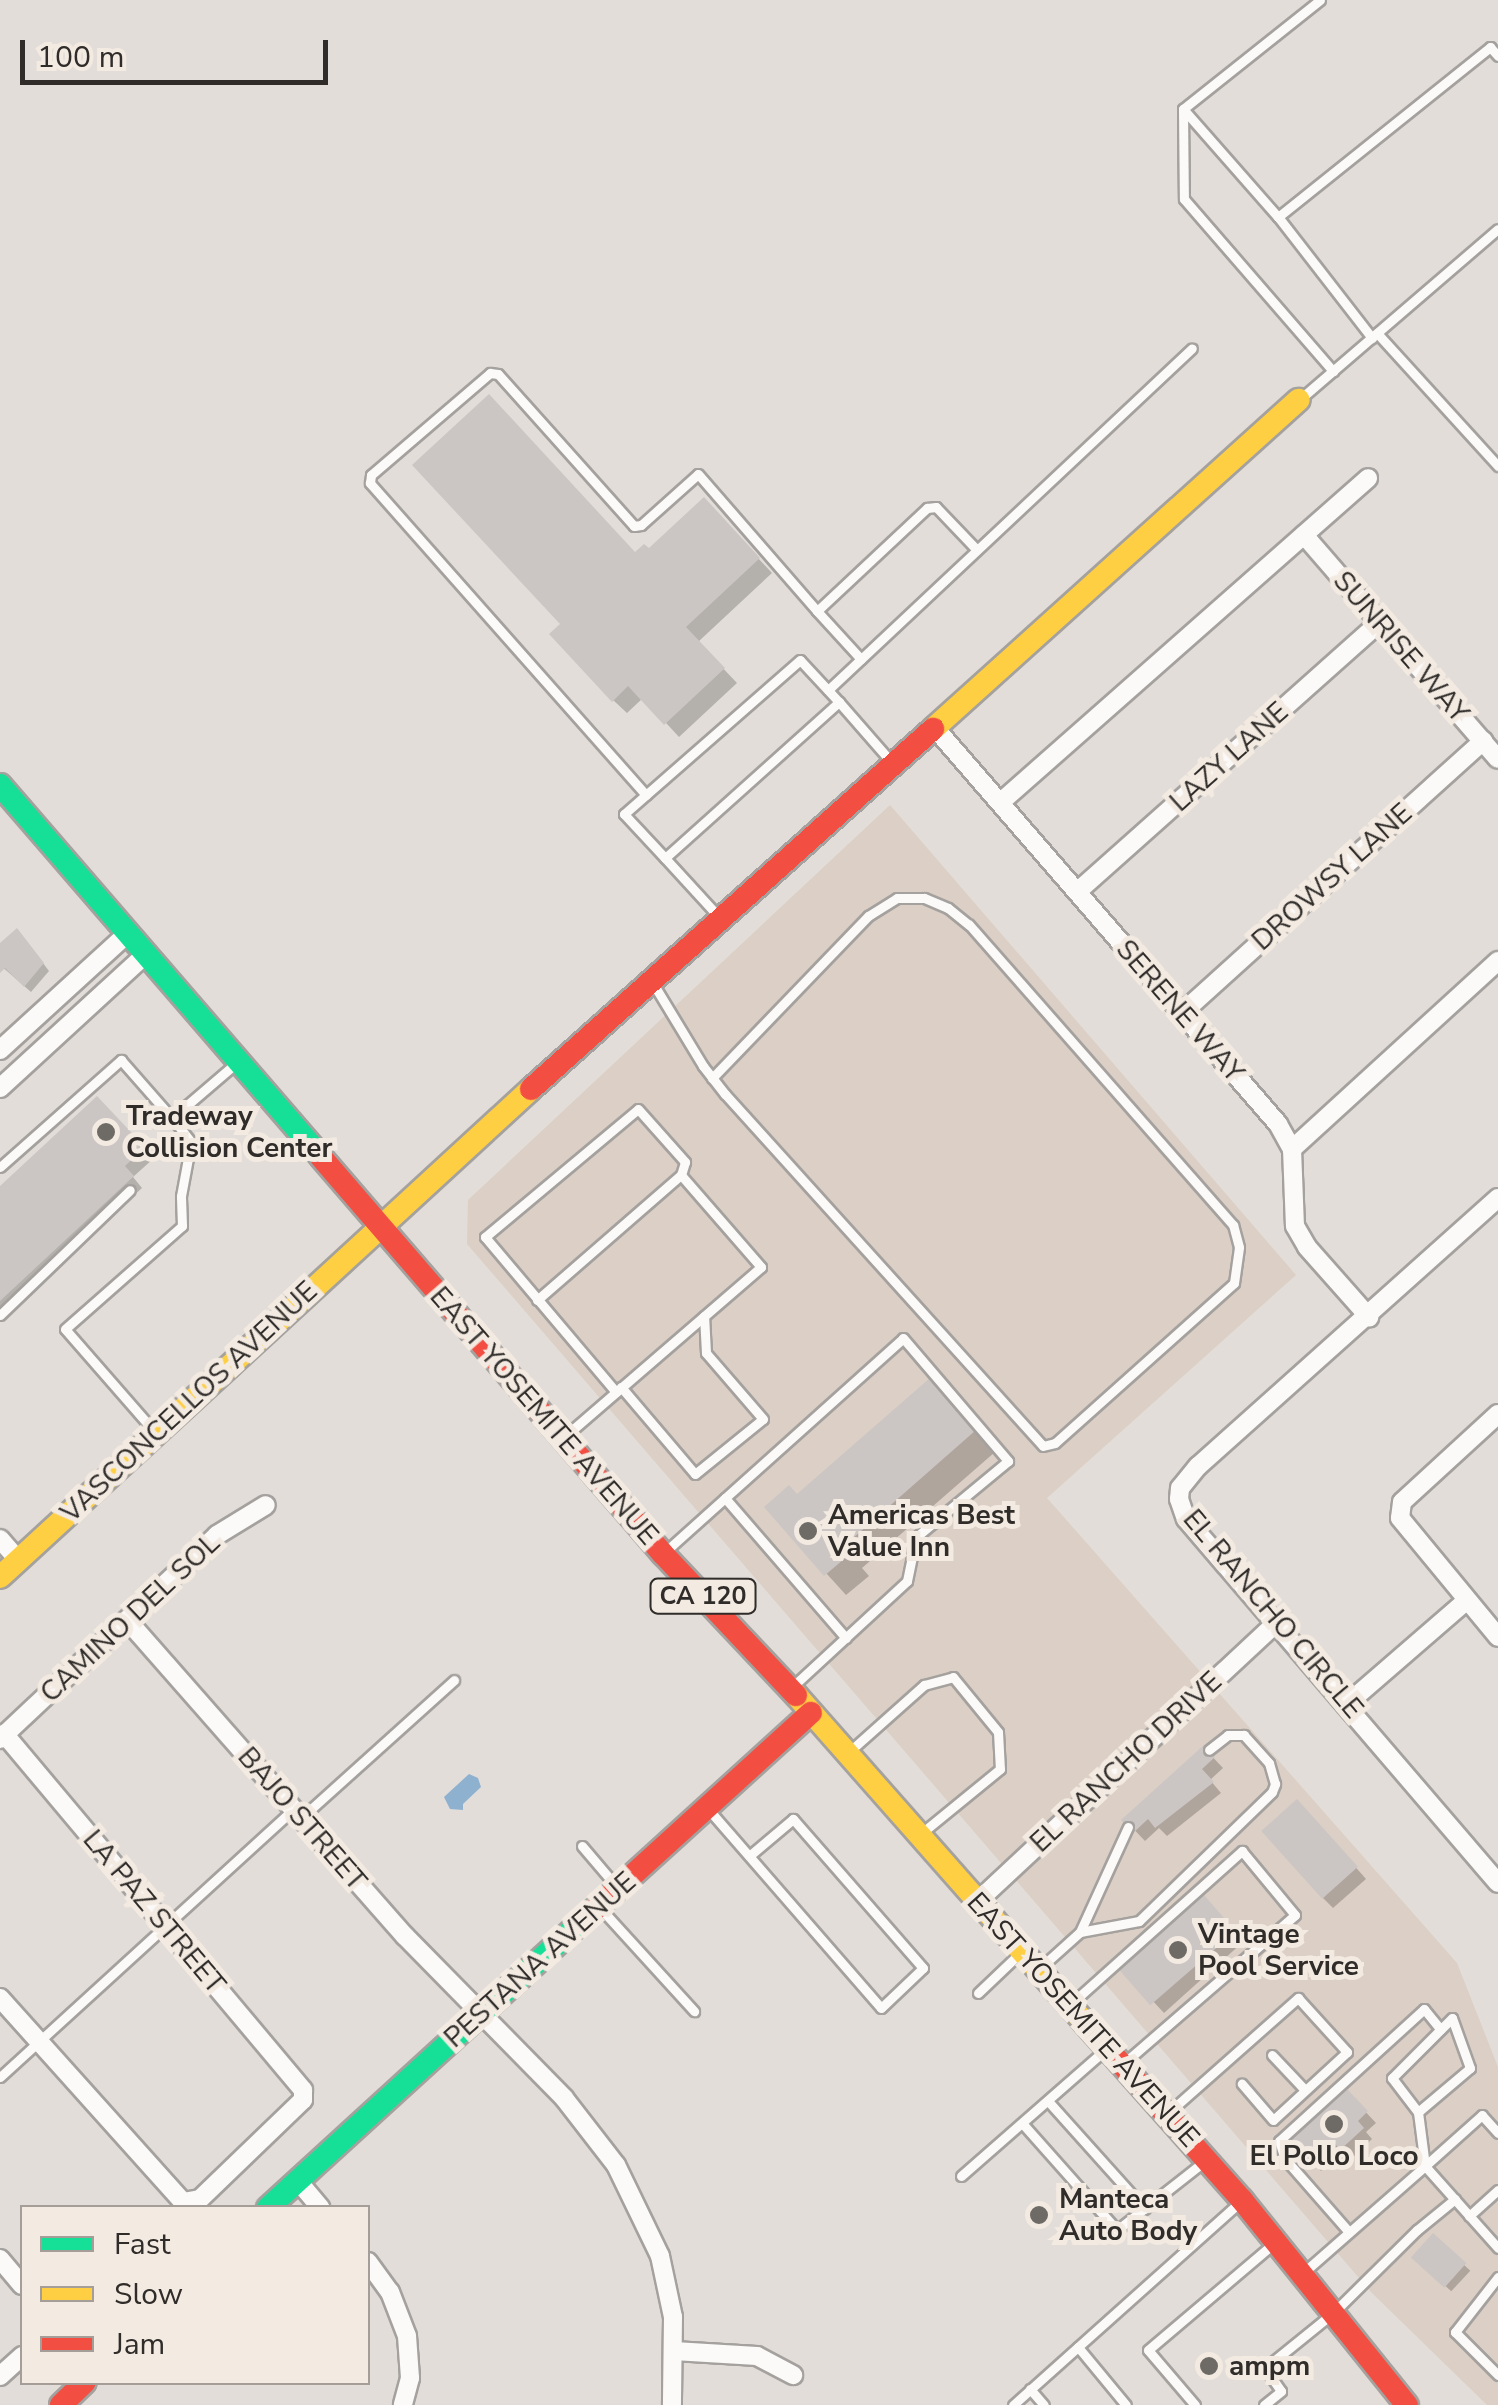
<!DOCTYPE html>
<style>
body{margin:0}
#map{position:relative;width:1498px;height:2405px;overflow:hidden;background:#e2ddd8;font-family:"Nunito Sans",sans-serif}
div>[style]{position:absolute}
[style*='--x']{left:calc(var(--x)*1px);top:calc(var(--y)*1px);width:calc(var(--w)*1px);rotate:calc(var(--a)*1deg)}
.commercial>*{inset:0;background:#dccfc5}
.water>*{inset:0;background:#8fb1d0}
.shadow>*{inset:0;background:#0003;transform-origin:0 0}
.building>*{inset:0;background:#cbc6c4;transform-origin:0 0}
.roads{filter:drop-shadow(2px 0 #a4a19e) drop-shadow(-2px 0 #a4a19e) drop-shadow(0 2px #a4a19e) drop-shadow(0 -2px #a4a19e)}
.lane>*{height:9px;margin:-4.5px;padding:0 4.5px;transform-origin:4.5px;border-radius:4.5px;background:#fbfaf9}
.street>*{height:18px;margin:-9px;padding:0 9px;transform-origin:9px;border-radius:9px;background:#fbfaf9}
.fast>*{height:22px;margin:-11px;padding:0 11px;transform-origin:11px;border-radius:11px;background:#16e098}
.slow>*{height:22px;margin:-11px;padding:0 11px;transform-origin:11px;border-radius:11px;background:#ffcf43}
.jam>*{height:22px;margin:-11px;padding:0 11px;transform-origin:11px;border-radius:11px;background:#f24e42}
.dots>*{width:28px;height:28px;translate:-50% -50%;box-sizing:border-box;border:5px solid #f3eae2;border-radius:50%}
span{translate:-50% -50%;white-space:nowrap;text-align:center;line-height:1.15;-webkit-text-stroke:10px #f3eae2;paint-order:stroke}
.shield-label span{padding:2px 8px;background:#f3eae2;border:2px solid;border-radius:8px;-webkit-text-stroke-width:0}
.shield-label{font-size:25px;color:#2f2c29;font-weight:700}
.street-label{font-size:28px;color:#2f2c29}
.poi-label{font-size:28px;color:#2f2c29;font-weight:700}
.left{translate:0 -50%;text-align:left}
.legend{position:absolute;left:20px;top:2205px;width:350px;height:180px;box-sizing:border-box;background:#f3eae2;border:2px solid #a59e98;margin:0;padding:12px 18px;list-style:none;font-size:30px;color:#2f2c29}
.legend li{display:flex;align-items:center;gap:20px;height:50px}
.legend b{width:50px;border:2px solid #a59e98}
.scale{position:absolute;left:20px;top:40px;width:308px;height:45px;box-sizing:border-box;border:5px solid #2f2c29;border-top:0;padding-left:12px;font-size:30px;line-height:35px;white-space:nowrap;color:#2f2c29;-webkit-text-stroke:8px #f3eae2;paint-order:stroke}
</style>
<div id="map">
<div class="commercial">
<i style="clip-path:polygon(890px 805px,1296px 1275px,1047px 1498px,1457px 1963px,1498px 2067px,1498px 2405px,1487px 2405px,1372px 2293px,467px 1244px,468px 1200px)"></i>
</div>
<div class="water">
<i style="clip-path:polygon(469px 1774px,478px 1778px,481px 1787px,463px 1804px,463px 1810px,450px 1809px,444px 1797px)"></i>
</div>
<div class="shadow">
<i style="clip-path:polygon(717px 514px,772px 573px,698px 642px,737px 683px,679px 737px,643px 698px,627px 713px,613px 700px,636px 555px)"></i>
<i style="clip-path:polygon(23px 937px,49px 971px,31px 992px,0 965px,0 947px)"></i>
<i style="clip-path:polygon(97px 1099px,153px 1159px,133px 1177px,142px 1188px,6px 1314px,0 1308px,0 1189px)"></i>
<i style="clip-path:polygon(950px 1402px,995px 1452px,862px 1568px,869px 1576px,846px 1595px,767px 1508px,798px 1497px)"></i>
<i style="clip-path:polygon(1204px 1748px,1223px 1768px,1210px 1780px,1221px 1793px,1167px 1836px,1159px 1828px,1145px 1841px,1125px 1820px)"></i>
<i style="clip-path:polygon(1307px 1812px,1366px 1879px,1333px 1908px,1323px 1898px)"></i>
<i style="clip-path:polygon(1213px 1908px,1243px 1942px,1164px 2013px,1124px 1970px)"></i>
<i style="clip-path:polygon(1346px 2091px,1376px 2123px,1366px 2132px,1372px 2139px,1352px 2158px,1344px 2150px,1321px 2171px,1293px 2141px)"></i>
<i style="left:1433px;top:2236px;width:51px;height:28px;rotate:43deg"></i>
</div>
<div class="building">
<i style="clip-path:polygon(489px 394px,635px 552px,644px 544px,649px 548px,704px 497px,760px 558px,686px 627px,725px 668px,664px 725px,628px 686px,612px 702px,549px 634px,560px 624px,412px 465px)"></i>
<i style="clip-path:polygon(17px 928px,44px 963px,24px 987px,5px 968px,0 973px,0 943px)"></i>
<i style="clip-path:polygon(97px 1096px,145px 1147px,125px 1166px,134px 1176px,0 1301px,0 1186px)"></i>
<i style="clip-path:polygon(930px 1378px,976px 1430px,844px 1546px,850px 1554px,824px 1576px,764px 1507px,789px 1485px,797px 1494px)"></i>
<i style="clip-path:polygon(1204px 1745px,1215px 1757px,1202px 1769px,1214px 1782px,1155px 1828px,1148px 1819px,1133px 1833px,1121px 1820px)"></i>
<i style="left:1297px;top:1799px;width:91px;height:48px;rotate:48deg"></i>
<i style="left:1204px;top:1895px;width:48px;height:113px;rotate:49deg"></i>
<i style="clip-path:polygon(1346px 2088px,1368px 2111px,1358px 2121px,1364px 2128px,1340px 2150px,1333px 2141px,1309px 2163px,1289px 2141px)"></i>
<i style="left:1433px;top:2233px;width:45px;height:33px;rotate:42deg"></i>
</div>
<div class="roads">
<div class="lane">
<i style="--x:1183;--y:110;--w:89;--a:89.4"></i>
<i style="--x:1184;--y:199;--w:228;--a:49.1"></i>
<i style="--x:1278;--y:217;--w:144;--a:-131.3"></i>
<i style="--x:1183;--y:109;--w:175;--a:-38.5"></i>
<i style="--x:1377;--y:333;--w:180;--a:47.7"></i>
<i style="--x:1372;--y:338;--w:153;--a:-127.8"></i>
<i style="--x:1278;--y:217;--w:272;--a:-38.7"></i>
<i style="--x:1490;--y:47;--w:12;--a:48"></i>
<i style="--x:1299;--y:400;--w:262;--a:-40.7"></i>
<i style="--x:817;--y:611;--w:65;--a:47.5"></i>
<i style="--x:828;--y:690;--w:499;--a:-43.2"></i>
<i style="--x:839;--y:702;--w:82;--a:48.9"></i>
<i style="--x:646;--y:795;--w:417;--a:-131.5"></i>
<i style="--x:370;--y:483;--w:8;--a:-83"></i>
<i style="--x:371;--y:475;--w:157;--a:-40.6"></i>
<i style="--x:490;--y:373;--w:8;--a:7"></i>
<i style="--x:498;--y:374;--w:204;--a:48.2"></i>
<i style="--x:634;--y:526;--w:7;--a:-8"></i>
<i style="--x:641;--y:525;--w:76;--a:-41.8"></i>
<i style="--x:698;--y:474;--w:181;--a:49"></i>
<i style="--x:817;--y:611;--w:151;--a:-43.1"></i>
<i style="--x:927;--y:508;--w:9;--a:-6"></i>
<i style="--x:936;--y:507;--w:59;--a:46.4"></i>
<i style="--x:665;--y:858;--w:234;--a:-41.9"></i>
<i style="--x:839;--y:702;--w:57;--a:-132.9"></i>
<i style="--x:800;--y:660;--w:234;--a:138.8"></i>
<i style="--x:624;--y:814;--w:60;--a:47"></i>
<i style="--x:665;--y:858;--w:81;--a:47.5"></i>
<i style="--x:654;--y:985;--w:95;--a:58.8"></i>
<i style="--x:703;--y:1066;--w:36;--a:52"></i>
<i style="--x:725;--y:1094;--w:474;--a:47.9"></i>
<i style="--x:1043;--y:1446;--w:12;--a:-14"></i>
<i style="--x:1055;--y:1443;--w:240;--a:-41.8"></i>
<i style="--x:1234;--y:1283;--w:36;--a:-82"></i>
<i style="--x:1239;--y:1247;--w:23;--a:-105"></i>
<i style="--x:1233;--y:1225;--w:400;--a:-131.3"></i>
<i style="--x:969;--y:925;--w:27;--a:-141"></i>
<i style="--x:948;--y:908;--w:26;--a:-157"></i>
<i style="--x:924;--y:898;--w:27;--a:180"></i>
<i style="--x:897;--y:898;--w:34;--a:148"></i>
<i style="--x:868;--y:916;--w:225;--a:133.9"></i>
<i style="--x:0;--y:1167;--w:162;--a:-41.5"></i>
<i style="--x:121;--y:1060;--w:77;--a:48.7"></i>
<i style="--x:537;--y:1300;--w:191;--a:-41"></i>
<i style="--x:681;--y:1175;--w:122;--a:49"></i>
<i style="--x:761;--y:1267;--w:259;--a:139.2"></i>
<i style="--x:0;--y:1315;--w:180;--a:-43.9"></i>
<i style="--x:621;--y:1387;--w:114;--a:49.6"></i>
<i style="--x:695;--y:1474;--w:87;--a:-39"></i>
<i style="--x:763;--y:1419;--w:87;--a:-130.8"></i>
<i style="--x:706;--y:1353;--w:37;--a:-93"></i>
<i style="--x:616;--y:1392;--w:203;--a:-130.2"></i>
<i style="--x:485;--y:1237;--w:199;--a:-39.9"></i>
<i style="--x:638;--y:1109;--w:71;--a:48.4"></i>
<i style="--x:685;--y:1162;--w:14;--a:107"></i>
<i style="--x:154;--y:1431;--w:135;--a:-131.1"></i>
<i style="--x:65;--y:1329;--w:156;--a:-41.4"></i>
<i style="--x:182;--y:1226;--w:30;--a:-92"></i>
<i style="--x:181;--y:1196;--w:55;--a:-79.5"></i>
<i style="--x:191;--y:1142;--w:31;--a:-128"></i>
<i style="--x:172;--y:1118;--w:83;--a:-40.6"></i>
<i style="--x:725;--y:1498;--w:185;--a:49.2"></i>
<i style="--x:667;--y:1550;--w:317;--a:-41.9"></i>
<i style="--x:903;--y:1338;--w:162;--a:49.5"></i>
<i style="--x:1008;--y:1461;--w:119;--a:140.4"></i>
<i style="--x:916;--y:1537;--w:45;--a:101.6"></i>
<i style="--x:907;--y:1581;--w:156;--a:137.3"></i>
<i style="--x:851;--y:1750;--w:98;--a:-41.7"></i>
<i style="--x:924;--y:1685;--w:30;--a:-15"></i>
<i style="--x:953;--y:1677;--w:71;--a:50.7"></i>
<i style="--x:998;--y:1732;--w:37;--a:87"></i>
<i style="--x:1000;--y:1769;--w:98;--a:140.8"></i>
<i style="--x:709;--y:1810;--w:262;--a:49"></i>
<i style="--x:881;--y:2008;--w:58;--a:-43.6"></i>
<i style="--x:923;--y:1968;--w:198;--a:-131.1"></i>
<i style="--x:793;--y:1819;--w:57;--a:139.9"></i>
<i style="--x:301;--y:1818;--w:206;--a:-42"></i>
<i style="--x:1128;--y:1827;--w:115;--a:114.6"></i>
<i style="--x:1080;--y:1932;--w:60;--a:-10.6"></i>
<i style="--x:1139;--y:1921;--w:185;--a:-44.1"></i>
<i style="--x:1272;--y:1792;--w:9;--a:-69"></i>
<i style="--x:1275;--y:1784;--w:22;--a:-106"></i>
<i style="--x:1269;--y:1763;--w:38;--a:-132"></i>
<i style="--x:1244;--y:1735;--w:16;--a:180"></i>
<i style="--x:1228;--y:1735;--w:24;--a:142"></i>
<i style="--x:582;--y:1846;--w:52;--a:49.6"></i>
<i style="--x:602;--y:1910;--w:137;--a:47.7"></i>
<i style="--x:1040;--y:1968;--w:54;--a:-42"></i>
<i style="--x:978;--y:1993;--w:58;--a:-43.6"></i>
<i style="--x:1073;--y:2002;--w:227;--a:-41.8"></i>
<i style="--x:1242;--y:1851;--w:83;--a:50.4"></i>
<i style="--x:1295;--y:1915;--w:226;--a:139.1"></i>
<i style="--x:1272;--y:2055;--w:48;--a:46.7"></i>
<i style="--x:0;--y:2077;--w:397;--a:-42.4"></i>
<i style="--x:1048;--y:2101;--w:145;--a:48.1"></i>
<i style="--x:1168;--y:2113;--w:174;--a:-41.5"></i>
<i style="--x:1298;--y:1998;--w:73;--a:47.8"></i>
<i style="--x:1347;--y:2052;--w:100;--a:137.4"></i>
<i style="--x:1273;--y:2120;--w:48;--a:-130.7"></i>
<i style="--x:1022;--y:2123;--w:143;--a:48.4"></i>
<i style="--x:1117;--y:2230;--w:108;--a:-38.2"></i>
<i style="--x:1498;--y:2133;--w:24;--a:-132"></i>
<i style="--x:1482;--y:2115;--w:76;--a:138.2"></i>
<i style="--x:1425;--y:2166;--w:110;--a:48.3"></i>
<i style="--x:961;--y:2176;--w:191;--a:-41.2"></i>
<i style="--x:1469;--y:2216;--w:39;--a:-42"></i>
<i style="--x:1349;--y:2232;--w:97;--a:-131.2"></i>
<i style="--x:1285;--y:2159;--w:19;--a:-108"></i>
<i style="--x:1279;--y:2141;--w:196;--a:-42.3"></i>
<i style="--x:1424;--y:2009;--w:26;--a:51"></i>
<i style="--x:1304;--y:2272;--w:161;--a:-41.2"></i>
<i style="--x:1425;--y:2166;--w:54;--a:-97.4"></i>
<i style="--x:1418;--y:2112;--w:68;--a:-40.2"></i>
<i style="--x:1470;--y:2068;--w:53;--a:-109.8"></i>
<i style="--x:1452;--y:2018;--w:85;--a:135"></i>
<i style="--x:1392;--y:2078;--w:43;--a:52.6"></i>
<i style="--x:1498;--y:2277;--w:70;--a:128"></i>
<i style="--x:1455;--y:2332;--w:61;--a:45"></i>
<i style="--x:1078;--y:2347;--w:75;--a:50.4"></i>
<i style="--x:1030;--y:2389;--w:21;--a:49"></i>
<i style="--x:1013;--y:2405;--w:305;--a:-41.8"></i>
<i style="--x:1195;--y:2405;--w:72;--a:-130.5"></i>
<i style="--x:1148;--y:2350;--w:165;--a:-40.3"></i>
<i style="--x:1264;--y:2405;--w:22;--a:-39"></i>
<i style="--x:1281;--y:2391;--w:28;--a:-125"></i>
<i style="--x:1265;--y:2368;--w:87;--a:-39"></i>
<i style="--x:1333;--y:2313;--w:118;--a:-44.7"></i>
<i style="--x:1417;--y:2230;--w:49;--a:-39.2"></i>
</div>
<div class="street">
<i style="--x:1304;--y:535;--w:296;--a:49.1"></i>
<i style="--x:935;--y:728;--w:524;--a:49.1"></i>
<i style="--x:1278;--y:1124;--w:29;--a:61"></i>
<i style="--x:1292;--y:1149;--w:77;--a:87.8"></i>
<i style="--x:1295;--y:1226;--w:24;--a:60"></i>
<i style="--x:1307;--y:1247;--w:94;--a:48.5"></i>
<i style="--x:1002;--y:801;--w:488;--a:-41.4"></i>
<i style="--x:1077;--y:892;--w:406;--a:-41.7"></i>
<i style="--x:1182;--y:1013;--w:406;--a:-42.1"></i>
<i style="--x:0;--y:1050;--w:172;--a:-42.4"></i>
<i style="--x:0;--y:1088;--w:198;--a:-42.5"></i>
<i style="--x:1292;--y:1149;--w:279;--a:-42.4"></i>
<i style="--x:1498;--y:1198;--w:402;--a:138.2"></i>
<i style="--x:1198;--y:1466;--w:28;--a:129"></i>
<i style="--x:1180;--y:1488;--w:11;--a:95"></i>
<i style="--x:1179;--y:1499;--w:21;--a:71"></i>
<i style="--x:1186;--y:1519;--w:479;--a:49.4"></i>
<i style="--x:1498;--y:1414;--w:130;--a:137.5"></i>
<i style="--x:1402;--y:1502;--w:16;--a:97"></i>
<i style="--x:1400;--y:1518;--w:154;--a:50.5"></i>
<i style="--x:0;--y:1539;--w:28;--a:49"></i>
<i style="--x:128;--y:1621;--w:419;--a:48.7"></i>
<i style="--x:405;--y:1936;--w:227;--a:45.5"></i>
<i style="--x:564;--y:2098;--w:85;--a:52.2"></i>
<i style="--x:616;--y:2165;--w:101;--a:64.2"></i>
<i style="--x:660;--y:2256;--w:62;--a:78"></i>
<i style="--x:673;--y:2317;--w:88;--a:90.7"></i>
<i style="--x:1347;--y:1704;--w:157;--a:-40.9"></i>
<i style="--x:0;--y:1739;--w:298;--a:-43.2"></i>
<i style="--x:217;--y:1535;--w:57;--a:-31.5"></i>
<i style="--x:978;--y:1901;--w:406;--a:-43"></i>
<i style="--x:0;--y:1998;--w:274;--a:48.1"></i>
<i style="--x:183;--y:2202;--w:17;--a:-10"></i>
<i style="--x:200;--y:2199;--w:143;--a:-43.9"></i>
<i style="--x:303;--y:2100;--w:10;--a:-90"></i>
<i style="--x:303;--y:2090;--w:465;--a:-130"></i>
<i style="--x:298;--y:2181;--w:35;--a:50"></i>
<i style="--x:0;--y:2259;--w:34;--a:50"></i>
<i style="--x:368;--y:2262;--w:37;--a:54"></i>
<i style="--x:390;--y:2292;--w:47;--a:68.9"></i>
<i style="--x:407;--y:2336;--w:42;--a:85.9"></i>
<i style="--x:410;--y:2378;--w:28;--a:105"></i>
<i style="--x:674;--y:2351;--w:83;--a:3.4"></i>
<i style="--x:757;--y:2356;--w:41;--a:27.8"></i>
<i style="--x:0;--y:2376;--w:30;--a:-42"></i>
</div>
<div class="fast">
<i style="--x:0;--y:785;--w:491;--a:49.2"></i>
<i style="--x:268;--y:2208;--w:439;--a:-42.4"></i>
</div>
<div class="slow">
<i style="--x:933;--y:729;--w:492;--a:-42"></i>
<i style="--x:0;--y:1577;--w:721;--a:-42.58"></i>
<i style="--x:796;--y:1695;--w:436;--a:48.6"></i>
</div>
<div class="jam">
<i style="--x:531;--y:1089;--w:540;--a:-41.85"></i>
<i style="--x:321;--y:1157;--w:524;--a:49.26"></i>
<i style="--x:663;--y:1554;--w:194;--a:46.7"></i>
<i style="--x:592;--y:1912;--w:296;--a:-42.3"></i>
<i style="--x:1084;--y:2022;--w:238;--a:48.4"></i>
<i style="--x:1242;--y:2200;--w:263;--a:51.2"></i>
<i style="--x:61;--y:2405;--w:33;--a:-44"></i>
</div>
</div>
<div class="dots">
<i style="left:106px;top:1132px;background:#6e6a66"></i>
<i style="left:808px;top:1531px;background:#6e6a66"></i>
<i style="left:1178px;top:1950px;background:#6e6a66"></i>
<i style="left:1334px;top:2124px;background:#6e6a66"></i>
<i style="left:1039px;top:2215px;background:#6e6a66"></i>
<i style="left:1209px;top:2366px;background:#6e6a66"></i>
</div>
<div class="shield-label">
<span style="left:703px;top:1596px">CA 120</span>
</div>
<div class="street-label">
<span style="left:1401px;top:647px;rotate:49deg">SUNRISE WAY</span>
<span style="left:1229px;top:757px;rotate:-42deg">LAZY LANE</span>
<span style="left:1332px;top:877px;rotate:-42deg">DROWSY LANE</span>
<span style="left:1180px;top:1011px;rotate:49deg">SERENE WAY</span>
<span style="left:189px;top:1402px;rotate:-43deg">VASCONCELLOS AVENUE</span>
<span style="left:544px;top:1416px;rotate:49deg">EAST YOSEMITE AVENUE</span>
<span style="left:1273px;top:1614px;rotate:50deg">EL RANCHO CIRCLE</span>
<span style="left:130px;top:1618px;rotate:-43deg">CAMINO DEL SOL</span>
<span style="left:1126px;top:1762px;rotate:-43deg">EL RANCHO DRIVE</span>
<span style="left:302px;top:1819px;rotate:49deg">BAJO STREET</span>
<span style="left:154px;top:1912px;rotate:50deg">LA PAZ STREET</span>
<span style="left:540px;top:1960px;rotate:-42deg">PESTANA AVENUE</span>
<span style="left:1083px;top:2020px;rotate:48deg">EAST YOSEMITE AVENUE</span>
</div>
<div class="poi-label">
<span class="left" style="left:126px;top:1132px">Tradeway<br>Collision Center</span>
<span class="left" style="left:828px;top:1531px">Americas Best<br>Value Inn</span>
<span class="left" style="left:1198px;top:1950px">Vintage<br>Pool Service</span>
<span style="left:1334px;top:2156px">El Pollo Loco</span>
<span class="left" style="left:1059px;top:2215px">Manteca<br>Auto Body</span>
<span class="left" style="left:1229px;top:2366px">ampm</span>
</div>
<ul class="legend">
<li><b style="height:12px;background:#16e098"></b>Fast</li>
<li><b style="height:12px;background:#ffcf43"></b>Slow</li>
<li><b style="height:12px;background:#f24e42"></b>Jam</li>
</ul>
<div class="scale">100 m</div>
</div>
